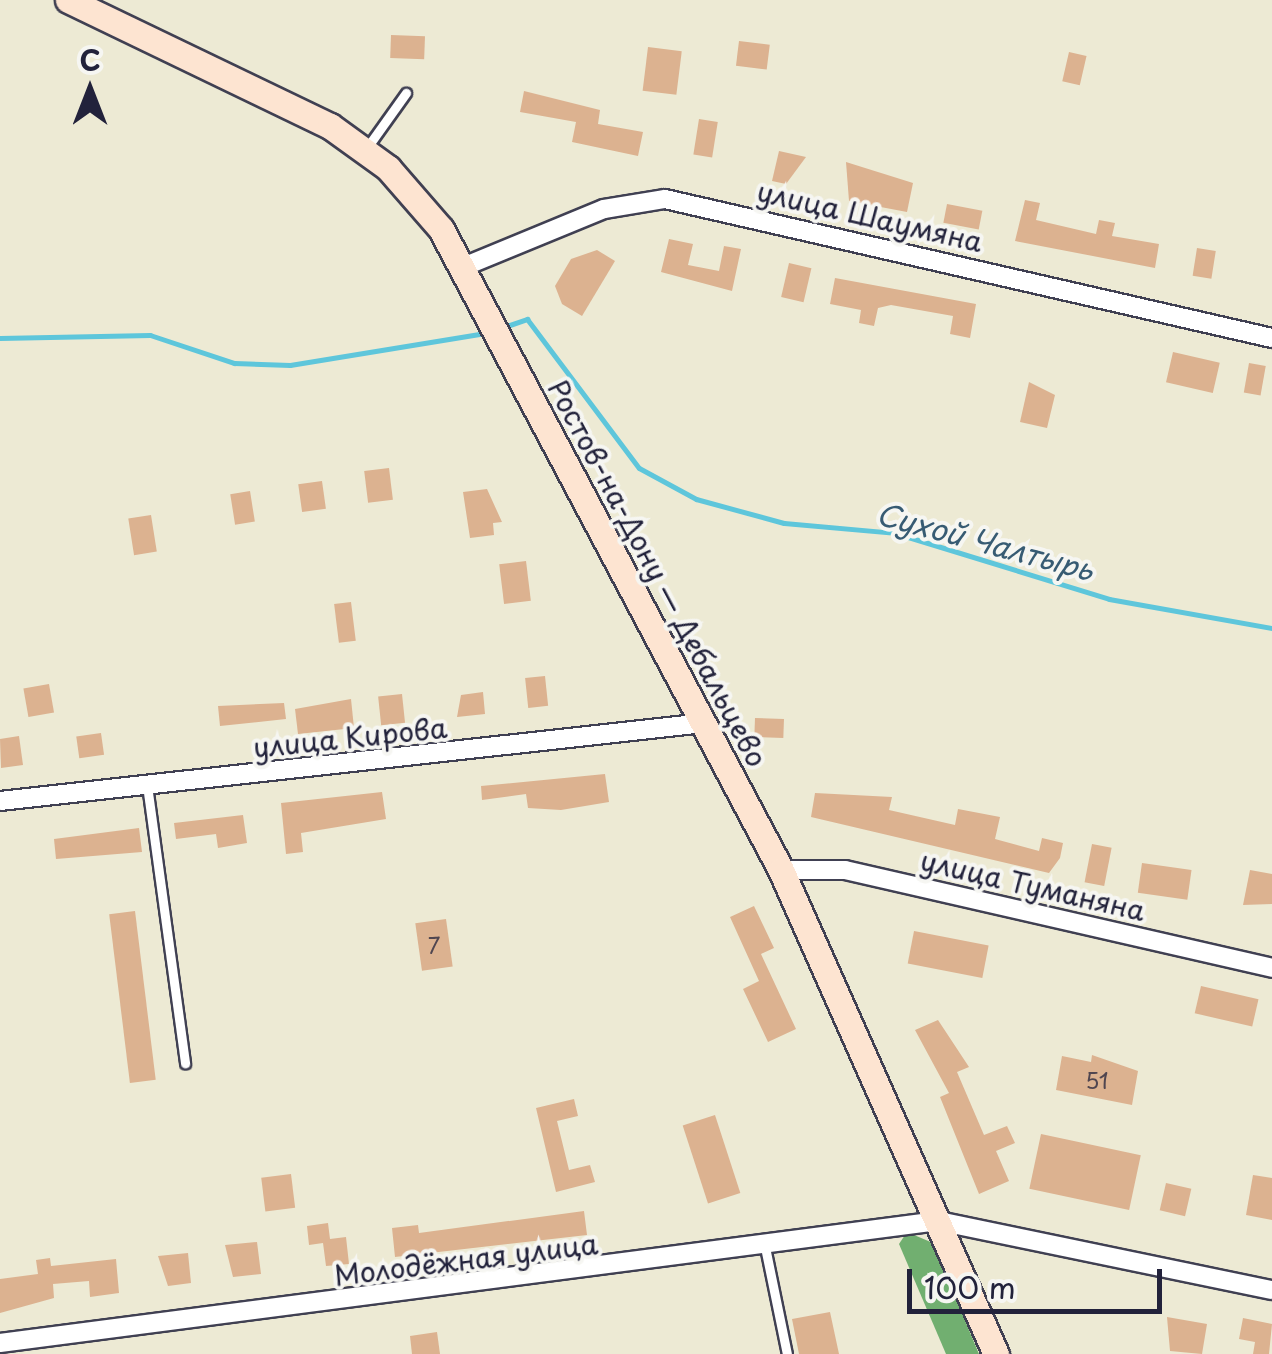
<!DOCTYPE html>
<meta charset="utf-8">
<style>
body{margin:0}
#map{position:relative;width:1272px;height:1354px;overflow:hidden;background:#edead4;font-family:"Playpen Sans",sans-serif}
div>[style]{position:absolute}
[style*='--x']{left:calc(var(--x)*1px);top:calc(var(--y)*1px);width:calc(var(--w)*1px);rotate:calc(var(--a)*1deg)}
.forest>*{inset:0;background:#71af70}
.stream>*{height:5px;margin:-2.5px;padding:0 2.5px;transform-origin:2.5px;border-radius:2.5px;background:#5ec6db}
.building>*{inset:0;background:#dcb290;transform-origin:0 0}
.roads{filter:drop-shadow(2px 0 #404052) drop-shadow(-2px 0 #404052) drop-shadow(0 2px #404052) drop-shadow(0 -2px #404052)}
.lane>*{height:9px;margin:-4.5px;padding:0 4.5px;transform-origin:4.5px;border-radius:4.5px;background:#fff}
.street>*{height:18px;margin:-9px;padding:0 9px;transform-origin:9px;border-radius:9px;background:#fff}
.secondary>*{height:25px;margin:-12.5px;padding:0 12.5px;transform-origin:12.5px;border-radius:12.5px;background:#fde4d1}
span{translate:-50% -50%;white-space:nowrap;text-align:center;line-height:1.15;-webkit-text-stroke:8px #f6f6f2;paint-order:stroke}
.number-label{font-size:22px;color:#504650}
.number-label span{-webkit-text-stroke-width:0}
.street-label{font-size:28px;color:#22223b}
.water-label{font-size:30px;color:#375b73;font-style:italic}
.north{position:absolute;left:40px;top:40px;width:100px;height:100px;-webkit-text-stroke:8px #f6f6f2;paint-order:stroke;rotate:0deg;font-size:28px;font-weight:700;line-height:40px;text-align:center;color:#22223b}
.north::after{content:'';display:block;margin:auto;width:35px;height:45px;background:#22223b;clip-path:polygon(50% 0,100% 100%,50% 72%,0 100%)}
.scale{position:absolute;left:907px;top:1269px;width:255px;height:45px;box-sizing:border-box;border:5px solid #22223b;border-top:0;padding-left:12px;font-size:30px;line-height:35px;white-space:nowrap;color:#22223b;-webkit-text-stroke:8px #f6f6f2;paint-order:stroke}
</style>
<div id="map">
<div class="forest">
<i style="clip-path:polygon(907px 1232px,933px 1243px,979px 1354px,946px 1354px,899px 1244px)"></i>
</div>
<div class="stream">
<i style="--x:501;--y:328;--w:28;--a:-19"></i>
<i style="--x:527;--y:319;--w:186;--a:53.1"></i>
<i style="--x:639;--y:468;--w:65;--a:28.5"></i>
<i style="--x:696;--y:499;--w:91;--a:15.3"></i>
<i style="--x:784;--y:523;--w:111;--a:5.1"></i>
<i style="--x:895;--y:533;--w:224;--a:17.1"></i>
<i style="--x:1109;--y:599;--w:166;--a:10.1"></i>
<i style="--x:0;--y:338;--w:150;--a:-1.1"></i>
<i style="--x:150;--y:335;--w:89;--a:18.4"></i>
<i style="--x:234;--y:363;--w:56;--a:2"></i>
<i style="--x:290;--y:365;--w:198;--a:-9.3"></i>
</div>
<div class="building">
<i style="left:391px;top:35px;width:34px;height:23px;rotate:2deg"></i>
<i style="left:739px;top:41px;width:31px;height:25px;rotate:7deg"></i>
<i style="left:648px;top:47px;width:34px;height:44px;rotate:7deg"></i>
<i style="left:1069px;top:52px;width:18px;height:30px;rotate:13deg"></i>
<i style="clip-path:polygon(524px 91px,600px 110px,598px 124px,643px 132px,638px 156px,572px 142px,576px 122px,520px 112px)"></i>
<i style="left:699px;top:119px;width:19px;height:36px;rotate:9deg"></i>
<i style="clip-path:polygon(779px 151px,806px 157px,786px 184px,772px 181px)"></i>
<i style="clip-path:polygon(846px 162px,913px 183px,907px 212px,849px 201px)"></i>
<i style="clip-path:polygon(1025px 200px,1040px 203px,1036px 220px,1096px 234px,1099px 220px,1115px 223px,1112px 236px,1159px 244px,1155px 268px,1015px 241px)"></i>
<i style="left:947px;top:204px;width:36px;height:19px;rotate:11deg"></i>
<i style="clip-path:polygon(669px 239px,693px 244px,688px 265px,719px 271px,724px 246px,741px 249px,732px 291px,661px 272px)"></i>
<i style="left:1197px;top:248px;width:19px;height:28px;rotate:9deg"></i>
<i style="clip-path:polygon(597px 250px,615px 261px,582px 316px,562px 304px,555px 286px,571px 259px)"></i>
<i style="left:789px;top:263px;width:23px;height:35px;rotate:13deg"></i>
<i style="clip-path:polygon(835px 278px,976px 304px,970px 338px,950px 334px,953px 316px,891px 305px,878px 308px,874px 326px,859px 323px,861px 310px,830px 304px)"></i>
<i style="left:1173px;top:352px;width:48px;height:31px;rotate:13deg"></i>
<i style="left:1249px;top:363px;width:17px;height:30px;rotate:10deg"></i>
<i style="clip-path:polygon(1029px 382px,1055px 395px,1047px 428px,1020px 422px)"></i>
<i style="left:389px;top:468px;width:32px;height:25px;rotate:83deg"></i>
<i style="left:322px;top:481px;width:28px;height:24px;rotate:82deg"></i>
<i style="clip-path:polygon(487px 489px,502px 522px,493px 523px,494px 535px,470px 538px,463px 492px)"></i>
<i style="left:250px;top:491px;width:31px;height:20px;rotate:81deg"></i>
<i style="left:151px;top:515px;width:37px;height:23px;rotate:81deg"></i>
<i style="left:526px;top:561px;width:40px;height:27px;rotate:83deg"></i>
<i style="left:351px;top:602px;width:39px;height:17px;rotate:83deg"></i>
<i style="left:545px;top:676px;width:30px;height:20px;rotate:84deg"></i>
<i style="left:49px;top:684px;width:29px;height:26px;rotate:80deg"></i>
<i style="clip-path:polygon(483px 692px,485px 714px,457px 717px,461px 695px)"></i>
<i style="left:402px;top:694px;width:29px;height:24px;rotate:84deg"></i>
<i style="clip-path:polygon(351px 699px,354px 728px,298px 734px,295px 709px)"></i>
<i style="clip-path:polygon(284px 703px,286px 719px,220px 726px,218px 706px)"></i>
<i style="left:755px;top:718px;width:29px;height:19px;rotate:2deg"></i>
<i style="left:101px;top:733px;width:22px;height:25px;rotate:82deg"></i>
<i style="clip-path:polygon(19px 736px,23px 765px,1px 768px,0 739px)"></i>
<i style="clip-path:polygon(605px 774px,609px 802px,561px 810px,528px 808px,526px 794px,482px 800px,481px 786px)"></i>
<i style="clip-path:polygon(382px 792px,386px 819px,301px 833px,303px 852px,286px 854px,281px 803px)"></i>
<i style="clip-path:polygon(815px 793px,892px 797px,889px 810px,955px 825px,958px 809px,1000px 817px,995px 839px,1039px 851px,1042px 838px,1063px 843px,1060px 858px,1049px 873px,811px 817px)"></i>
<i style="clip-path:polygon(243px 815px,247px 843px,218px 848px,216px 834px,176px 839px,174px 823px)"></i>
<i style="clip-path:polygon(139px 828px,142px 852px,56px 859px,54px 839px)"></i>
<i style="left:1092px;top:844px;width:20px;height:39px;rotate:11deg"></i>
<i style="left:1142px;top:863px;width:50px;height:30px;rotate:8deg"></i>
<i style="clip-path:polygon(1250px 870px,1272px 874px,1272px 904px,1243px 905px)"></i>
<i style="clip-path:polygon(754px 906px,774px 948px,761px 954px,796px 1029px,768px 1042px,743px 989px,759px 981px,730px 917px)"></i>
<i style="left:135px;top:911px;width:170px;height:26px;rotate:83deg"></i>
<i style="left:446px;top:919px;width:48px;height:31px;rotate:82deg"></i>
<i style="left:914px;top:931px;width:76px;height:33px;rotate:11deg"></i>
<i style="left:1201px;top:986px;width:59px;height:28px;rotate:13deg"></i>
<i style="clip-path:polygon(938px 1020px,969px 1067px,957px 1072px,984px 1135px,1007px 1126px,1015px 1143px,996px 1151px,1009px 1181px,979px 1194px,940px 1097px,949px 1093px,915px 1030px)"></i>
<i style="clip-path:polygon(1092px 1055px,1138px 1071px,1132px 1105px,1056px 1090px,1062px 1056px,1091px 1062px)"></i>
<i style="clip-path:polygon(574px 1099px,578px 1116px,557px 1121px,569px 1170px,590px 1165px,595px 1182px,556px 1192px,536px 1108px)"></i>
<i style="left:715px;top:1115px;width:82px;height:34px;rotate:72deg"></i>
<i style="left:1041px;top:1134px;width:102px;height:56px;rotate:12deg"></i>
<i style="left:291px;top:1174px;width:34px;height:30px;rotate:83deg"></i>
<i style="clip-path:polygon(1253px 1175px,1272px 1178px,1272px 1220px,1246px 1215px)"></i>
<i style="left:1166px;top:1183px;width:26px;height:28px;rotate:13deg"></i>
<i style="clip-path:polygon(584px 1211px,587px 1235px,395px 1257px,392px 1228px,418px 1225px,419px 1233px)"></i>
<i style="clip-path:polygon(328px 1223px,330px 1239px,346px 1237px,349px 1264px,326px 1266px,323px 1243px,309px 1245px,307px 1226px)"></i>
<i style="clip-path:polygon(257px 1242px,261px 1274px,233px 1277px,225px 1245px)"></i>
<i style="clip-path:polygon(188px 1253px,191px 1283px,168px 1286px,158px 1256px)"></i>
<i style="clip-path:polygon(50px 1258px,51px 1266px,116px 1259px,119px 1293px,90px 1297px,89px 1281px,53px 1284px,54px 1298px,0 1313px,0 1279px,38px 1274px,36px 1260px)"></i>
<i style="clip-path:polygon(830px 1312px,839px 1354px,799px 1354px,792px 1319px)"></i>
<i style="clip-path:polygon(1167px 1317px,1207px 1324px,1202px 1354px,1170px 1351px)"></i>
<i style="clip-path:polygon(1243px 1318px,1272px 1324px,1269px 1354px,1253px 1354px,1255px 1342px,1239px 1339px)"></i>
<i style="clip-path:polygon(437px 1332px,440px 1354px,412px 1354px,410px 1336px)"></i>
</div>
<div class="roads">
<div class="lane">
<i style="--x:366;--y:149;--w:69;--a:-54.5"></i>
<i style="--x:147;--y:785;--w:281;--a:82.2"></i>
<i style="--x:765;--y:1247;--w:109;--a:78.4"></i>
</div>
<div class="street">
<i style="--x:463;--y:267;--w:152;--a:-22.4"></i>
<i style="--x:604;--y:209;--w:62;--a:-9.3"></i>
<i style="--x:665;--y:199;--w:623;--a:12.9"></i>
<i style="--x:0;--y:801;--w:708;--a:-6.32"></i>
<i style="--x:781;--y:870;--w:64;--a:0"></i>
<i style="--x:845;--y:870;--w:438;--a:12.9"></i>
<i style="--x:0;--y:1343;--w:946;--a:-7.41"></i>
<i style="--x:938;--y:1221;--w:341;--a:11.7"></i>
</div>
<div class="secondary">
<i style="--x:68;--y:0;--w:291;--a:25.7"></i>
<i style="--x:330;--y:126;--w:72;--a:35.9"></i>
<i style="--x:388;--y:168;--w:81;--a:49"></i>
<i style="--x:441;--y:229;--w:726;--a:62.06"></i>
<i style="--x:781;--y:870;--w:530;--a:66.05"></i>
</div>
</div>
<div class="number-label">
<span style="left:434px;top:945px">7</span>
<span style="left:1097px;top:1080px">51</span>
</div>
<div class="street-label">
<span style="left:870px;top:216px;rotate:13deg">улица Шаумяна</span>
<span style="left:658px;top:573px;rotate:62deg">Ростов-на-Дону — Дебальцево</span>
<span style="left:350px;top:737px;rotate:-6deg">улица Кирова</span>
<span style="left:1033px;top:885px;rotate:13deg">улица Туманяна</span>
<span style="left:466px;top:1259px;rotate:-7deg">Молодёжная улица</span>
</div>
<div class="water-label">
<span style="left:985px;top:541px;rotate:15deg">Сухой Чалтырь</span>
</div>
<div class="north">С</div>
<div class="scale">100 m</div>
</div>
